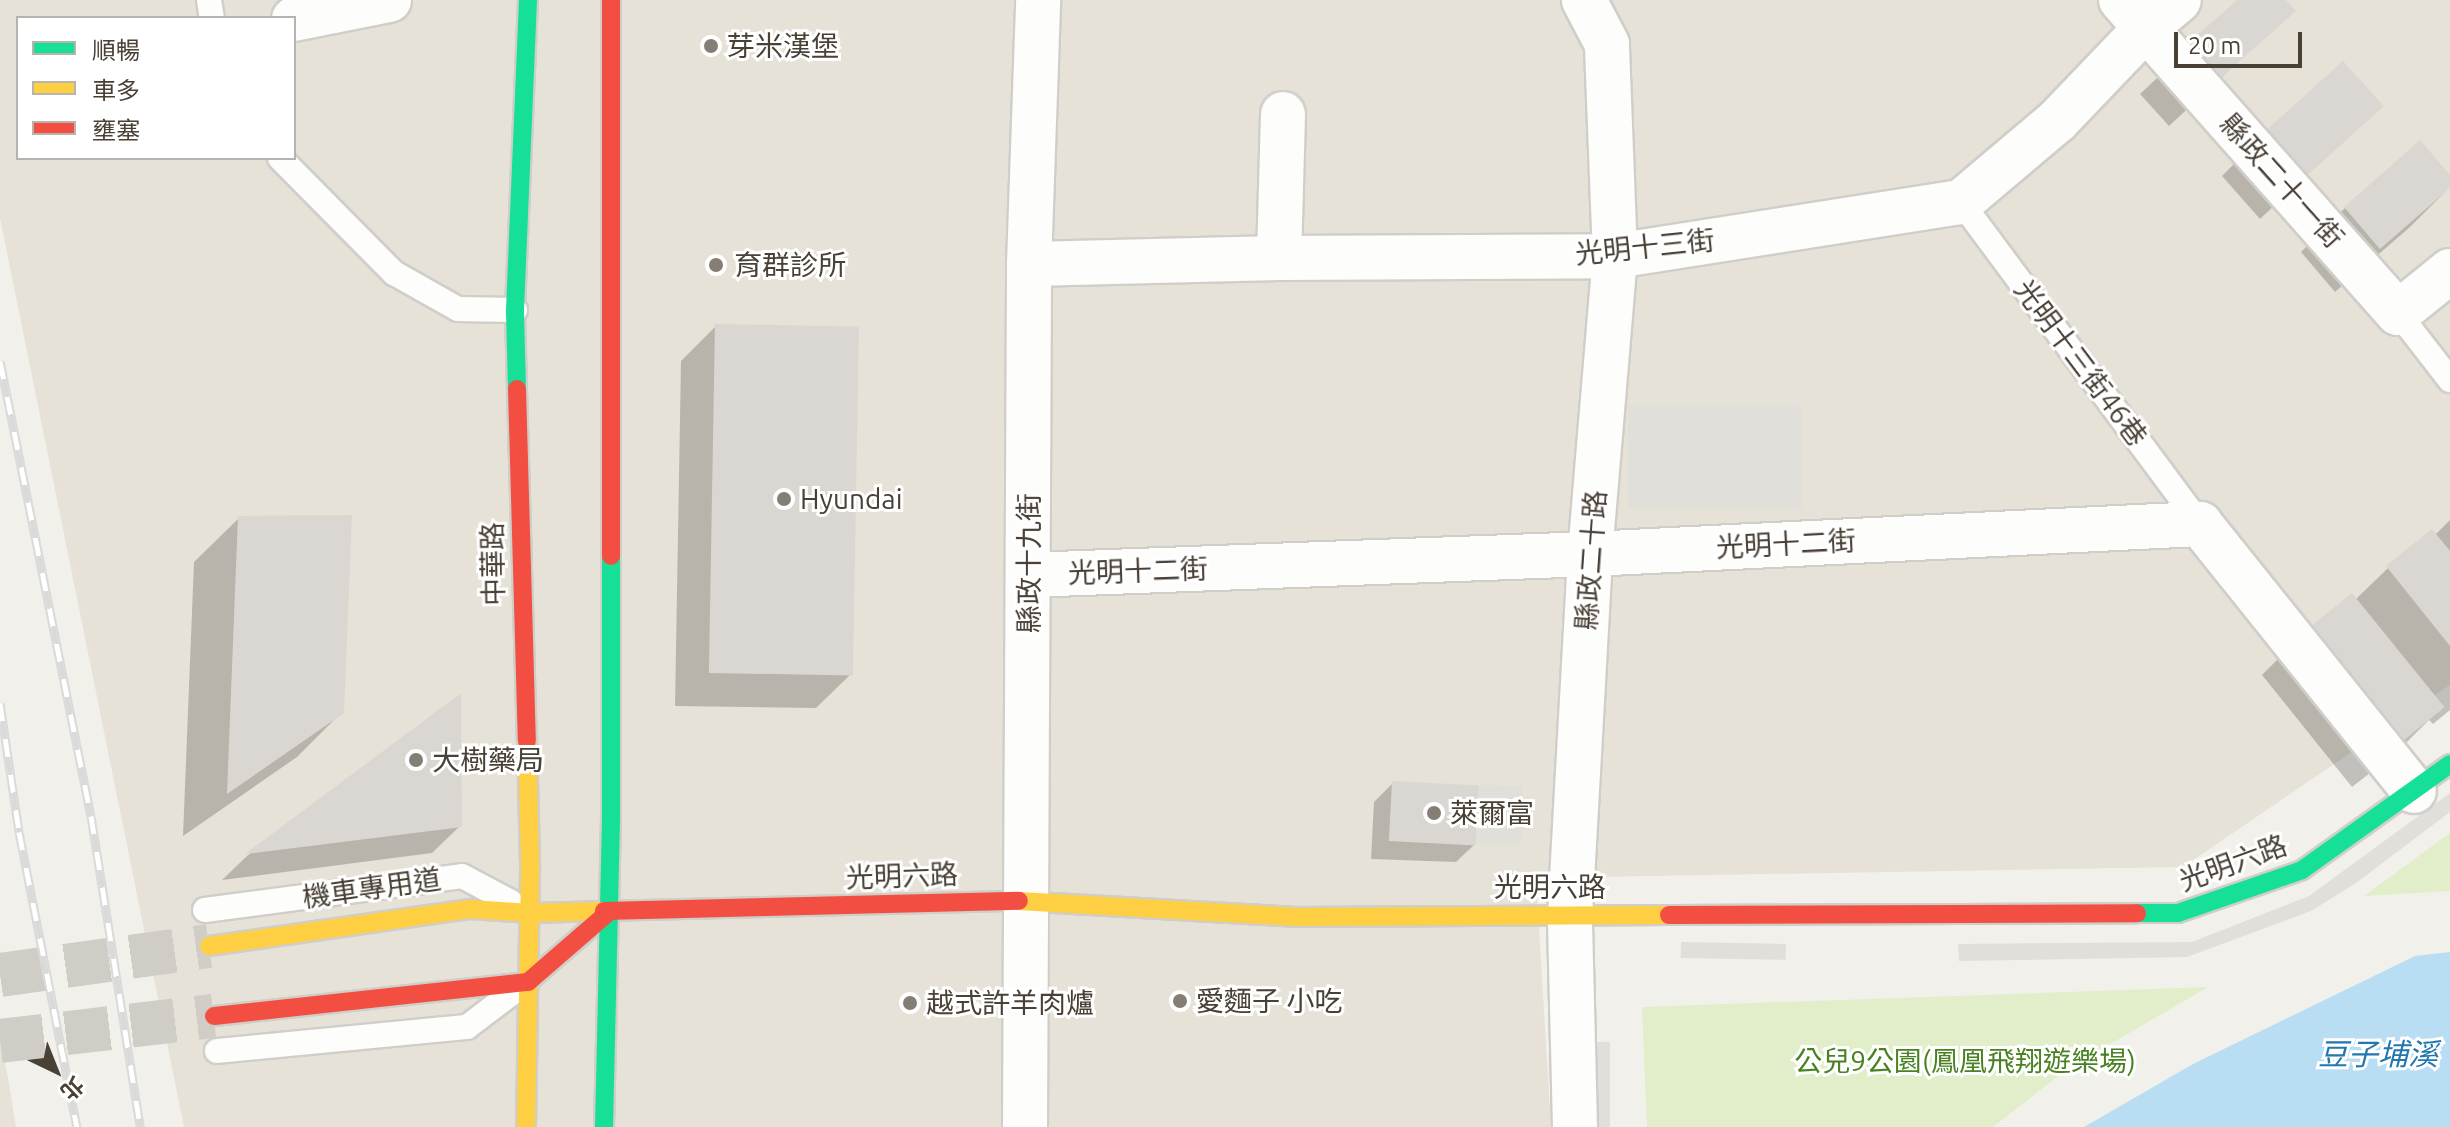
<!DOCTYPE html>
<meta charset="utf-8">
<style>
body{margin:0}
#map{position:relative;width:2450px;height:1127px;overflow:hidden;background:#f2f0eb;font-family:Ubuntu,"Noto Sans TC",sans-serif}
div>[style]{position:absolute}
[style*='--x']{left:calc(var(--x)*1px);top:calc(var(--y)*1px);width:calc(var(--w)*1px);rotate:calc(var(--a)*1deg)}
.residential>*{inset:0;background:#e7e2d8}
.green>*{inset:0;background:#e1eec9}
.parking>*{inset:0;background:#e1dfda;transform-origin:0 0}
.water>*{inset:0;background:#b9def3}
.shadow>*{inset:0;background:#0003}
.building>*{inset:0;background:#dad7d2;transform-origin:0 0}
.secondary-tunnel>*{height:44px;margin-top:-22px;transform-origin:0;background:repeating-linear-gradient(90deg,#d0cdc7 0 44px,transparent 0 66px)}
.roads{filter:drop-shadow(2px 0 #d0cec9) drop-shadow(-2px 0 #d0cec9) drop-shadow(0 2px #d0cec9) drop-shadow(0 -2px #d0cec9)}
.lane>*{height:24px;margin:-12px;padding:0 12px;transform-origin:12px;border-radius:12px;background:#fdfdfc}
.street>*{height:44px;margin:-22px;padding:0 22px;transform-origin:22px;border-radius:22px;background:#fdfdfc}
.fast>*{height:18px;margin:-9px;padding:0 9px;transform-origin:9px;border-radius:9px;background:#16e098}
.slow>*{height:18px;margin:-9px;padding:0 9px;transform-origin:9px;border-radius:9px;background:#ffcf43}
.jam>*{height:18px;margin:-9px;padding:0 9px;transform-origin:9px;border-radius:9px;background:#f24e42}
.rail>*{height:9px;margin-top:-4.5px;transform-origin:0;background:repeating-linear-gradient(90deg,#fff 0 18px,#dadad9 0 36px);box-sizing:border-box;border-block:2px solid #dadad9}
.dots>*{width:22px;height:22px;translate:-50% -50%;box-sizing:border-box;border:4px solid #fff;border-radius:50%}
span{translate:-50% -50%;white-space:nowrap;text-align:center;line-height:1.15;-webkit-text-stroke:6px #fff;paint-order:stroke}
.poi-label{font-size:28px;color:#4a4136}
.left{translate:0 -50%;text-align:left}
.street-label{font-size:28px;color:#4a4136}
.park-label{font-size:28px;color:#4a8223}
.water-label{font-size:30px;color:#2278ae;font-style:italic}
.legend{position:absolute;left:16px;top:16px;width:280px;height:144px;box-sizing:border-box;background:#fff;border:2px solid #b7b3af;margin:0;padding:10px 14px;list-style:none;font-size:24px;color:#4a4136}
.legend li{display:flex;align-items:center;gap:16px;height:40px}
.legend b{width:40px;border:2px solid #b7b3af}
.north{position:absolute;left:16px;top:1031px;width:80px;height:80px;-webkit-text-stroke:6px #fff;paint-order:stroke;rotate:137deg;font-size:22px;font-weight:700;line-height:32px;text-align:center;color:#4a4136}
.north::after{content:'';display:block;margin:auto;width:28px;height:36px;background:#4a4136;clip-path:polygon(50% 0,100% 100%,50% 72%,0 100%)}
.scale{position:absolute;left:2174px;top:32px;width:128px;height:36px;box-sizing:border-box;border:4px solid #4a4136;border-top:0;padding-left:10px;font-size:24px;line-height:28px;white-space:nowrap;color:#4a4136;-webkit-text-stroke:6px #fff;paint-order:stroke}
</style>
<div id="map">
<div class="residential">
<i style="clip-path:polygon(evenodd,0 0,2450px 0,2450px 685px,2183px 867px,1536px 878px,1551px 1127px,184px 1127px,0 218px,0 0,18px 18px,294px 18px,294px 158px,18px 158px,18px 18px)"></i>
<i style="clip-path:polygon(0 1041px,8px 1078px,16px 1127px,0 1127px)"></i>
</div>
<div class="green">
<i style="clip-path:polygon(2450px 833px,2450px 891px,2364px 896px)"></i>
<i style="clip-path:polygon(2208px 987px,2066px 1070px,1993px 1127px,1647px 1127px,1642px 1007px)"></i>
</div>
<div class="parking">
<i style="left:1628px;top:405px;width:174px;height:103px"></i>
<i style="left:1479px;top:785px;width:43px;height:59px;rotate:1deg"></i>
<i style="clip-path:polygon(2450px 793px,2450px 812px,2356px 883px,2311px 911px,2187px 957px,1959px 961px,1958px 944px,2192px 942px,2309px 896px)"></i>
<i style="left:1681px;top:942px;width:105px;height:16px;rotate:1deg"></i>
<i style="left:1591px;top:1042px;width:19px;height:85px"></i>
</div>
<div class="water">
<i style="clip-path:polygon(2450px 952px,2450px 1127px,2084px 1127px,2193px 1064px,2415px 956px)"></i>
</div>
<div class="shadow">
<i style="clip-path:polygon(2240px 0,2283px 0,2293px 11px,2169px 126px,2140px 94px)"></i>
<i style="clip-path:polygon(2381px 106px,2260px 219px,2222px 176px,2266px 132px)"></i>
<i style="clip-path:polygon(2450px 178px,2450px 187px,2410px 227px,2335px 292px,2301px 252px,2345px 208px)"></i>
<i style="clip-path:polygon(716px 326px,851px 674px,816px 708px,675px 706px,681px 361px)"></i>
<i style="clip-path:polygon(239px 518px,342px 712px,297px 757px,183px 836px,194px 562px)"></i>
<i style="clip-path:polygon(2450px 520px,2450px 710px,2433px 724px,2429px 720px,2397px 752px,2352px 787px,2262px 675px,2306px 631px,2355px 600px,2388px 568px,2435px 535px)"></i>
<i style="clip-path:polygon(459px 697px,460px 826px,432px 853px,222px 880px,247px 856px)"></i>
<i style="clip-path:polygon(1393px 783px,1475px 844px,1456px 862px,1371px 859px,1374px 802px)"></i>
</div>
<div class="building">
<i style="clip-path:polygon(2237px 0,2286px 0,2296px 11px,2215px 83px,2183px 48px)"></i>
<i style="left:2343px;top:61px;width:61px;height:104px;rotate:48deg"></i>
<i style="clip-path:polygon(2420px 140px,2450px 175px,2450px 188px,2380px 249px,2344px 207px)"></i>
<i style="left:715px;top:324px;width:144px;height:349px;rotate:1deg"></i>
<i style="clip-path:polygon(352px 515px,344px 713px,227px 794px,238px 516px)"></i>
<i style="clip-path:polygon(2432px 529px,2450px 551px,2450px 646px,2386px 566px)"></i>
<i style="left:2352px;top:593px;width:147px;height:59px;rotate:51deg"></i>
<i style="clip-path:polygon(461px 693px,462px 827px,245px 854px)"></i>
<i style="left:1392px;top:781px;width:87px;height:60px;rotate:3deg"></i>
</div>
<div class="secondary-tunnel">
<i style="--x:0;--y:975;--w:211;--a:-7.9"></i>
<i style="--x:0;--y:1041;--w:215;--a:-6.7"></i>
</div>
<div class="roads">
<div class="lane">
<i style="--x:209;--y:0;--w:18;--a:81"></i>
<i style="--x:280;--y:158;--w:162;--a:45.3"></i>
<i style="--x:394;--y:273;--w:73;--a:29.4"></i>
<i style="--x:458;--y:309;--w:57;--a:1"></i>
<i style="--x:1961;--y:202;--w:401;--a:53.4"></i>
<i style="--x:2398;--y:313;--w:85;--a:52.2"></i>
<i style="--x:205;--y:910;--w:259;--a:-7.5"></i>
<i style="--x:462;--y:876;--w:55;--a:28"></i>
<i style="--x:217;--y:1051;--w:251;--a:-5.5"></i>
<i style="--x:467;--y:1027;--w:63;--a:-37.2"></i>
</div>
<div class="street">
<i style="--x:2121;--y:0;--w:418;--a:48.5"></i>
<i style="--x:2398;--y:313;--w:67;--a:-38.9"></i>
<i style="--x:294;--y:19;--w:97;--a:-11.3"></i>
<i style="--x:1279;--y:258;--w:144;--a:-88.4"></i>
<i style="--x:1029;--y:264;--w:250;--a:-1.4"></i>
<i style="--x:1279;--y:258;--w:336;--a:-0.3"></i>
<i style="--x:1615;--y:256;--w:350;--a:-8.9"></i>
<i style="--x:1961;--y:202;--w:126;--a:-40.2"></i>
<i style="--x:2057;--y:121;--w:129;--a:-46.3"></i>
<i style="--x:2146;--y:28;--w:43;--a:-40.3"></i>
<i style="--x:1029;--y:575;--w:561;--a:-2.14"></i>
<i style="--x:1590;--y:554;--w:611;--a:-2.82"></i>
<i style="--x:2200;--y:524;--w:342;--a:51.3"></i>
<i style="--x:1025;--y:1127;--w:863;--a:-89.73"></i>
<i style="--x:1029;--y:264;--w:264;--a:-88"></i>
<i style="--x:1575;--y:1127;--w:212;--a:-91.4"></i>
<i style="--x:1570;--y:915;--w:362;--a:-86.8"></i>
<i style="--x:1590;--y:554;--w:299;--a:-85.2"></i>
<i style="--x:1615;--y:256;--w:212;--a:-92.2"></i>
<i style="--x:1607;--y:44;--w:50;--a:-117.6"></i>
</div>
<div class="fast">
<i style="--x:517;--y:389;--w:79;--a:-91.5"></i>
<i style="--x:515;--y:310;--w:310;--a:-87.6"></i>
<i style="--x:2137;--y:913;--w:41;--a:0"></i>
<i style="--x:2178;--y:913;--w:131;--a:-19.1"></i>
<i style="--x:2302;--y:870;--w:182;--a:-35.6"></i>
<i style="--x:604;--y:1127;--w:311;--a:-88.7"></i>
<i style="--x:611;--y:816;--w:260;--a:-90"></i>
</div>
<div class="slow">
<i style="--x:1019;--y:901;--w:275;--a:3.3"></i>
<i style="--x:1294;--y:917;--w:375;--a:-0.3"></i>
<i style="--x:209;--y:946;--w:264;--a:-8.1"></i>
<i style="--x:470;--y:909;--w:61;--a:3.8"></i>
<i style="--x:531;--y:913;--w:73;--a:-1.6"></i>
<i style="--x:526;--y:1127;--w:265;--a:-89.1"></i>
<i style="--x:530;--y:862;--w:121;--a:-91.4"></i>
</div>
<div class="jam">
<i style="--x:611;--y:0;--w:556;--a:90"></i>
<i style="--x:517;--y:389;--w:352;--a:88.4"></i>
<i style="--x:604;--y:911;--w:415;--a:-1.4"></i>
<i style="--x:1669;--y:915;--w:468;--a:-0.2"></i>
<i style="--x:214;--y:1016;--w:316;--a:-6.2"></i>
<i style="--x:528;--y:982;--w:108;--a:-40.9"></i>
</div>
</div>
<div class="rail">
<i style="--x:0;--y:361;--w:464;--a:78.7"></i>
<i style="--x:91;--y:816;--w:315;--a:81"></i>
<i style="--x:0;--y:703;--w:130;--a:81.6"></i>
<i style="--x:19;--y:832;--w:301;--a:78.9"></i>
</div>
<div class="dots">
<i style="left:711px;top:46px;background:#857e75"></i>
<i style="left:716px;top:265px;background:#857e75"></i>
<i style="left:784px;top:499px;background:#857e75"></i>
<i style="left:416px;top:760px;background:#857e75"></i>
<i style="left:1434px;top:813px;background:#857e75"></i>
<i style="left:1180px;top:1001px;background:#857e75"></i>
<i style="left:910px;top:1003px;background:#857e75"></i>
</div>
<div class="poi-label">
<span class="left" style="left:727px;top:46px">芽米漢堡</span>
<span class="left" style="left:734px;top:265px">育群診所</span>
<span class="left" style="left:800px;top:499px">Hyundai</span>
<span class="left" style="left:432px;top:760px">大樹藥局</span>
<span class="left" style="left:1450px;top:813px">萊爾富</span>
<span class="left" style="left:1196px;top:1001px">愛麵子 小吃</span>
<span class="left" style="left:926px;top:1003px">越式許羊肉爐</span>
</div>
<div class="street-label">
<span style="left:2282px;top:181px;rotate:48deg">縣政二十一街</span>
<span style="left:1645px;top:247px;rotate:-6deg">光明十三街</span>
<span style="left:2081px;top:363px;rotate:53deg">光明十三街46巷</span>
<span style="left:1786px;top:544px;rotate:-3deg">光明十二街</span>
<span style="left:1591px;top:560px;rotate:-86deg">縣政二十路</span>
<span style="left:1029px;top:563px;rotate:-90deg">縣政十九街</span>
<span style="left:493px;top:564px;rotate:-91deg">中華路</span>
<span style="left:1138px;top:571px;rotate:-2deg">光明十二街</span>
<span style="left:2233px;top:863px;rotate:-20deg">光明六路</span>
<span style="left:902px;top:876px;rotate:-2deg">光明六路</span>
<span style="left:1550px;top:887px">光明六路</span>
<span style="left:372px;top:888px;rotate:-8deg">機車專用道</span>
</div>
<div class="park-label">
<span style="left:1965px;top:1061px">公兒9公園(鳳凰飛翔遊樂場)</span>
</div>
<div class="water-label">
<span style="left:2378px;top:1054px">豆子埔溪</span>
</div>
<ul class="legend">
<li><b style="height:10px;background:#16e098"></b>順暢</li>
<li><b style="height:10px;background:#ffcf43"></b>車多</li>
<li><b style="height:10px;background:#f24e42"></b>壅塞</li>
</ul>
<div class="north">北</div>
<div class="scale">20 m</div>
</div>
